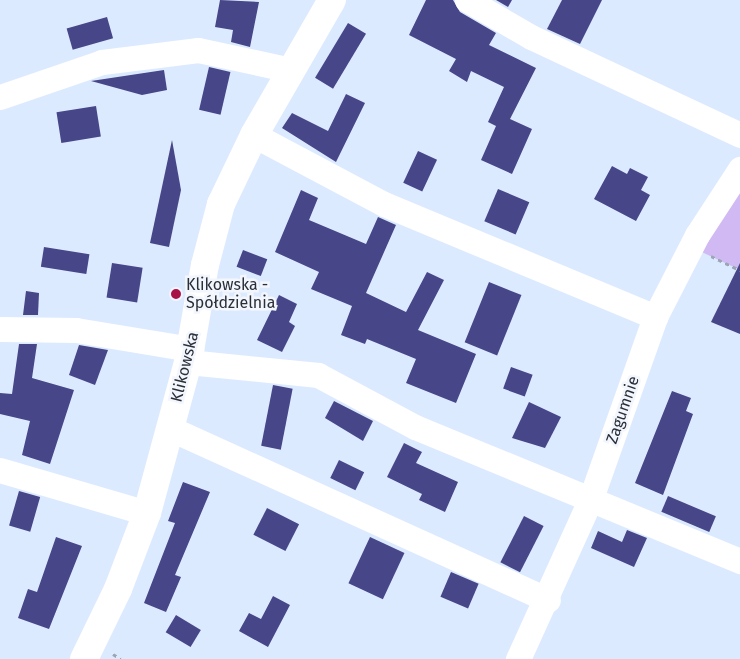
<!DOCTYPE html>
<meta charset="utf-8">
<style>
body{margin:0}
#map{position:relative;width:740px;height:659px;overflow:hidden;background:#dceaff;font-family:"Fira Sans",sans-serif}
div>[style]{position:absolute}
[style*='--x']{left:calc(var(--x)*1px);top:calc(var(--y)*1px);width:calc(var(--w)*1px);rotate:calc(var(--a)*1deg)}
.green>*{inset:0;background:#d1baf3}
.building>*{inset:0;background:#464688;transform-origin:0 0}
.path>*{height:3px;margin-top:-1.5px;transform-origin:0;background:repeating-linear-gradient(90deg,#9aa5b6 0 4px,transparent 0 8px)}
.minor>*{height:25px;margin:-12.5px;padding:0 12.5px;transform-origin:12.5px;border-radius:12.5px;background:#fff}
.tertiary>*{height:28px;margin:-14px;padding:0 14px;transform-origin:14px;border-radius:14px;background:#fff}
.dots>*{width:14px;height:14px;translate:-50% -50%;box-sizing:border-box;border:2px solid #f3f6fc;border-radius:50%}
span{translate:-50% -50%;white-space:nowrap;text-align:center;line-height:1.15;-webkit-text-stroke:5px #f3f6fc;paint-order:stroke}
.poi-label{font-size:16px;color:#292f39}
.left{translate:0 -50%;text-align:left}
.street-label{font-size:16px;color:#292f39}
</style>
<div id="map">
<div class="green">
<i style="clip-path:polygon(740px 169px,740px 270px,691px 247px)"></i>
</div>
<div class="building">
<i style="clip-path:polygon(220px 0,259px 2px,250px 47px,231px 42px,233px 30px,215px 27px)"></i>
<i style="clip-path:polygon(426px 0,453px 0,460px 12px,496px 33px,489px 45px,536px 68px,510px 119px,532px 129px,512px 174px,481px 160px,496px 126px,488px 122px,504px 87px,471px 71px,467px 82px,449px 71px,456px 59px,409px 35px)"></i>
<i style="clip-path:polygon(496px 0,512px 0,508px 7px)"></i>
<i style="clip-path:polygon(562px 0,602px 0,580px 44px,547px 29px)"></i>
<i style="left:107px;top:17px;width:22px;height:42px;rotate:74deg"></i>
<i style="left:348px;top:23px;width:21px;height:64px;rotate:31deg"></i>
<i style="left:209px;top:67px;width:22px;height:44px;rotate:13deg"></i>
<i style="clip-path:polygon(164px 70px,167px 90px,142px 95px,91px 81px)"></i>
<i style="clip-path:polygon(346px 94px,365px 103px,336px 162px,282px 128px,292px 113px,328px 131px)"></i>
<i style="left:96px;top:106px;width:31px;height:40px;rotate:81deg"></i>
<i style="clip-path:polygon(172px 140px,181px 190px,169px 247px,150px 243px)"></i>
<i style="left:418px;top:151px;width:21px;height:35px;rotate:25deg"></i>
<i style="clip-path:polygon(612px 166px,627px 174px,630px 168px,648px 177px,641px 190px,650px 195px,636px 221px,594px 199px)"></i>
<i style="left:498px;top:189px;width:34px;height:35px;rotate:23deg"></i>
<i style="clip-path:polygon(301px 190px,318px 198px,309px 220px,366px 244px,378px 217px,396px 225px,366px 293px,406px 312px,427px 272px,444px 280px,418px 330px,476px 354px,456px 403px,406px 383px,416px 359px,367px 339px,365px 344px,341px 335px,352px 306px,311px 289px,319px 272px,275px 252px)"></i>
<i style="left:44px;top:247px;width:46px;height:20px;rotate:9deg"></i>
<i style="left:243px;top:250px;width:26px;height:18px;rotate:21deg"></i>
<i style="left:112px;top:263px;width:31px;height:35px;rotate:9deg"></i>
<i style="clip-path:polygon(740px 263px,740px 334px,711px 322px)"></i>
<i style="left:489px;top:282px;width:35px;height:65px;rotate:22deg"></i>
<i style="clip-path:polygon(26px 291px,39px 293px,38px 315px,23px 315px)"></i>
<i style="clip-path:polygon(279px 295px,297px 304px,289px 322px,295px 326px,282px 352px,257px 340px)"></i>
<i style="clip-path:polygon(19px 344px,37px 344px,32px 378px,74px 390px,50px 464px,22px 455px,30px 421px,0 414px,0 393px,12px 394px)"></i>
<i style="clip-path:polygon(79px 345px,108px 350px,95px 385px,69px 375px)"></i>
<i style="left:511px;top:367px;width:23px;height:23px;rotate:20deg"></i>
<i style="left:273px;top:385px;width:20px;height:62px;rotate:11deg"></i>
<i style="clip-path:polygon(672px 391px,691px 398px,686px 411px,693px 414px,663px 495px,635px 483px)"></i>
<i style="clip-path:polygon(334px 401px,373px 421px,363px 441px,325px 418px)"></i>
<i style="clip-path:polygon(529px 402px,561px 417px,545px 448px,512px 438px)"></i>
<i style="clip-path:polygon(404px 443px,422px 452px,416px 463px,458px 482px,445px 512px,419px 500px,422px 494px,387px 477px)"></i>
<i style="left:339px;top:460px;width:28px;height:20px;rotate:26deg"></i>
<i style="clip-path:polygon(183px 482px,210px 492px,175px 575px,181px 577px,166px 612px,144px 603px,175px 523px,168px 521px)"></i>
<i style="left:19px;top:491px;width:22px;height:36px;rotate:16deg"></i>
<i style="left:668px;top:496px;width:52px;height:17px;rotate:23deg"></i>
<i style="left:267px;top:508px;width:36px;height:30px;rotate:27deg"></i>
<i style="left:524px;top:516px;width:22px;height:52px;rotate:27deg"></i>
<i style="clip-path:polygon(627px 530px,647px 538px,634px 567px,591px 548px,598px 531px,622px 542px)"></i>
<i style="clip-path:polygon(56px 537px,82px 546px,49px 629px,18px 618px,28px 589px,37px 592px)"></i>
<i style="left:370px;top:537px;width:38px;height:51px;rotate:25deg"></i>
<i style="left:451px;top:572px;width:30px;height:27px;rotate:23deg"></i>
<i style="clip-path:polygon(273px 596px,290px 605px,268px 647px,239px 631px,249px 613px,261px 619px)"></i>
<i style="left:176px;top:615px;width:29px;height:20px;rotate:31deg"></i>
</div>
<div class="path">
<i style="--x:711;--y:256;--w:32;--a:26"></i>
<i style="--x:113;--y:654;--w:9;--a:32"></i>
</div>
<div class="minor">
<i style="--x:467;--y:0;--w:74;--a:30"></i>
<i style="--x:531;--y:37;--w:231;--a:25.1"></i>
<i style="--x:0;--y:97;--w:108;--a:-18.9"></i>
<i style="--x:102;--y:62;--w:97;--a:-7.1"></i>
<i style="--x:198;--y:50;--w:95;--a:12.1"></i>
<i style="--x:254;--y:135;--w:147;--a:28"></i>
<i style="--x:384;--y:204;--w:294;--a:22.6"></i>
<i style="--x:0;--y:329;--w:76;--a:0.8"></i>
<i style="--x:76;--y:330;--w:117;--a:9.4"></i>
<i style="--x:188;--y:362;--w:131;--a:5.7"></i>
<i style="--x:318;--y:375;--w:110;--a:28.2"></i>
<i style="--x:415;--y:427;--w:352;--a:22.4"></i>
<i style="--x:169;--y:428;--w:416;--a:24.4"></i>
<i style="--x:0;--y:470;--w:153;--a:16.3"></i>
<i style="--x:518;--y:659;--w:177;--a:-65.6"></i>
<i style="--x:591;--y:498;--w:192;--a:-70.5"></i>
<i style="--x:655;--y:317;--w:92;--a:-62.9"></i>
<i style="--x:697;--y:235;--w:79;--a:-56.9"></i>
</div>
<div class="tertiary">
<i style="--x:84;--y:659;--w:78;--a:-64.1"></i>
<i style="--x:118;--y:589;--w:81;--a:-69.1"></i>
<i style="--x:147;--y:513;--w:156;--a:-74.8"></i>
<i style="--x:188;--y:362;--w:98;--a:-80.1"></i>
<i style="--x:205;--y:265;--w:63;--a:-75.3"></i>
<i style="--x:221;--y:204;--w:76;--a:-64.4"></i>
<i style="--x:254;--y:135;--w:156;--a:-60"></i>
</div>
<div class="dots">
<i style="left:176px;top:294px;background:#a81246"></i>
</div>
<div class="poi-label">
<span class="left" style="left:186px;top:294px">Klikowska -<br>Spółdzielnia</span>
</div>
<div class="street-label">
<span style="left:185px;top:367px;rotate:-76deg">Klikowska</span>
<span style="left:623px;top:410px;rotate:-71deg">Zagumnie</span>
</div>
</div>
